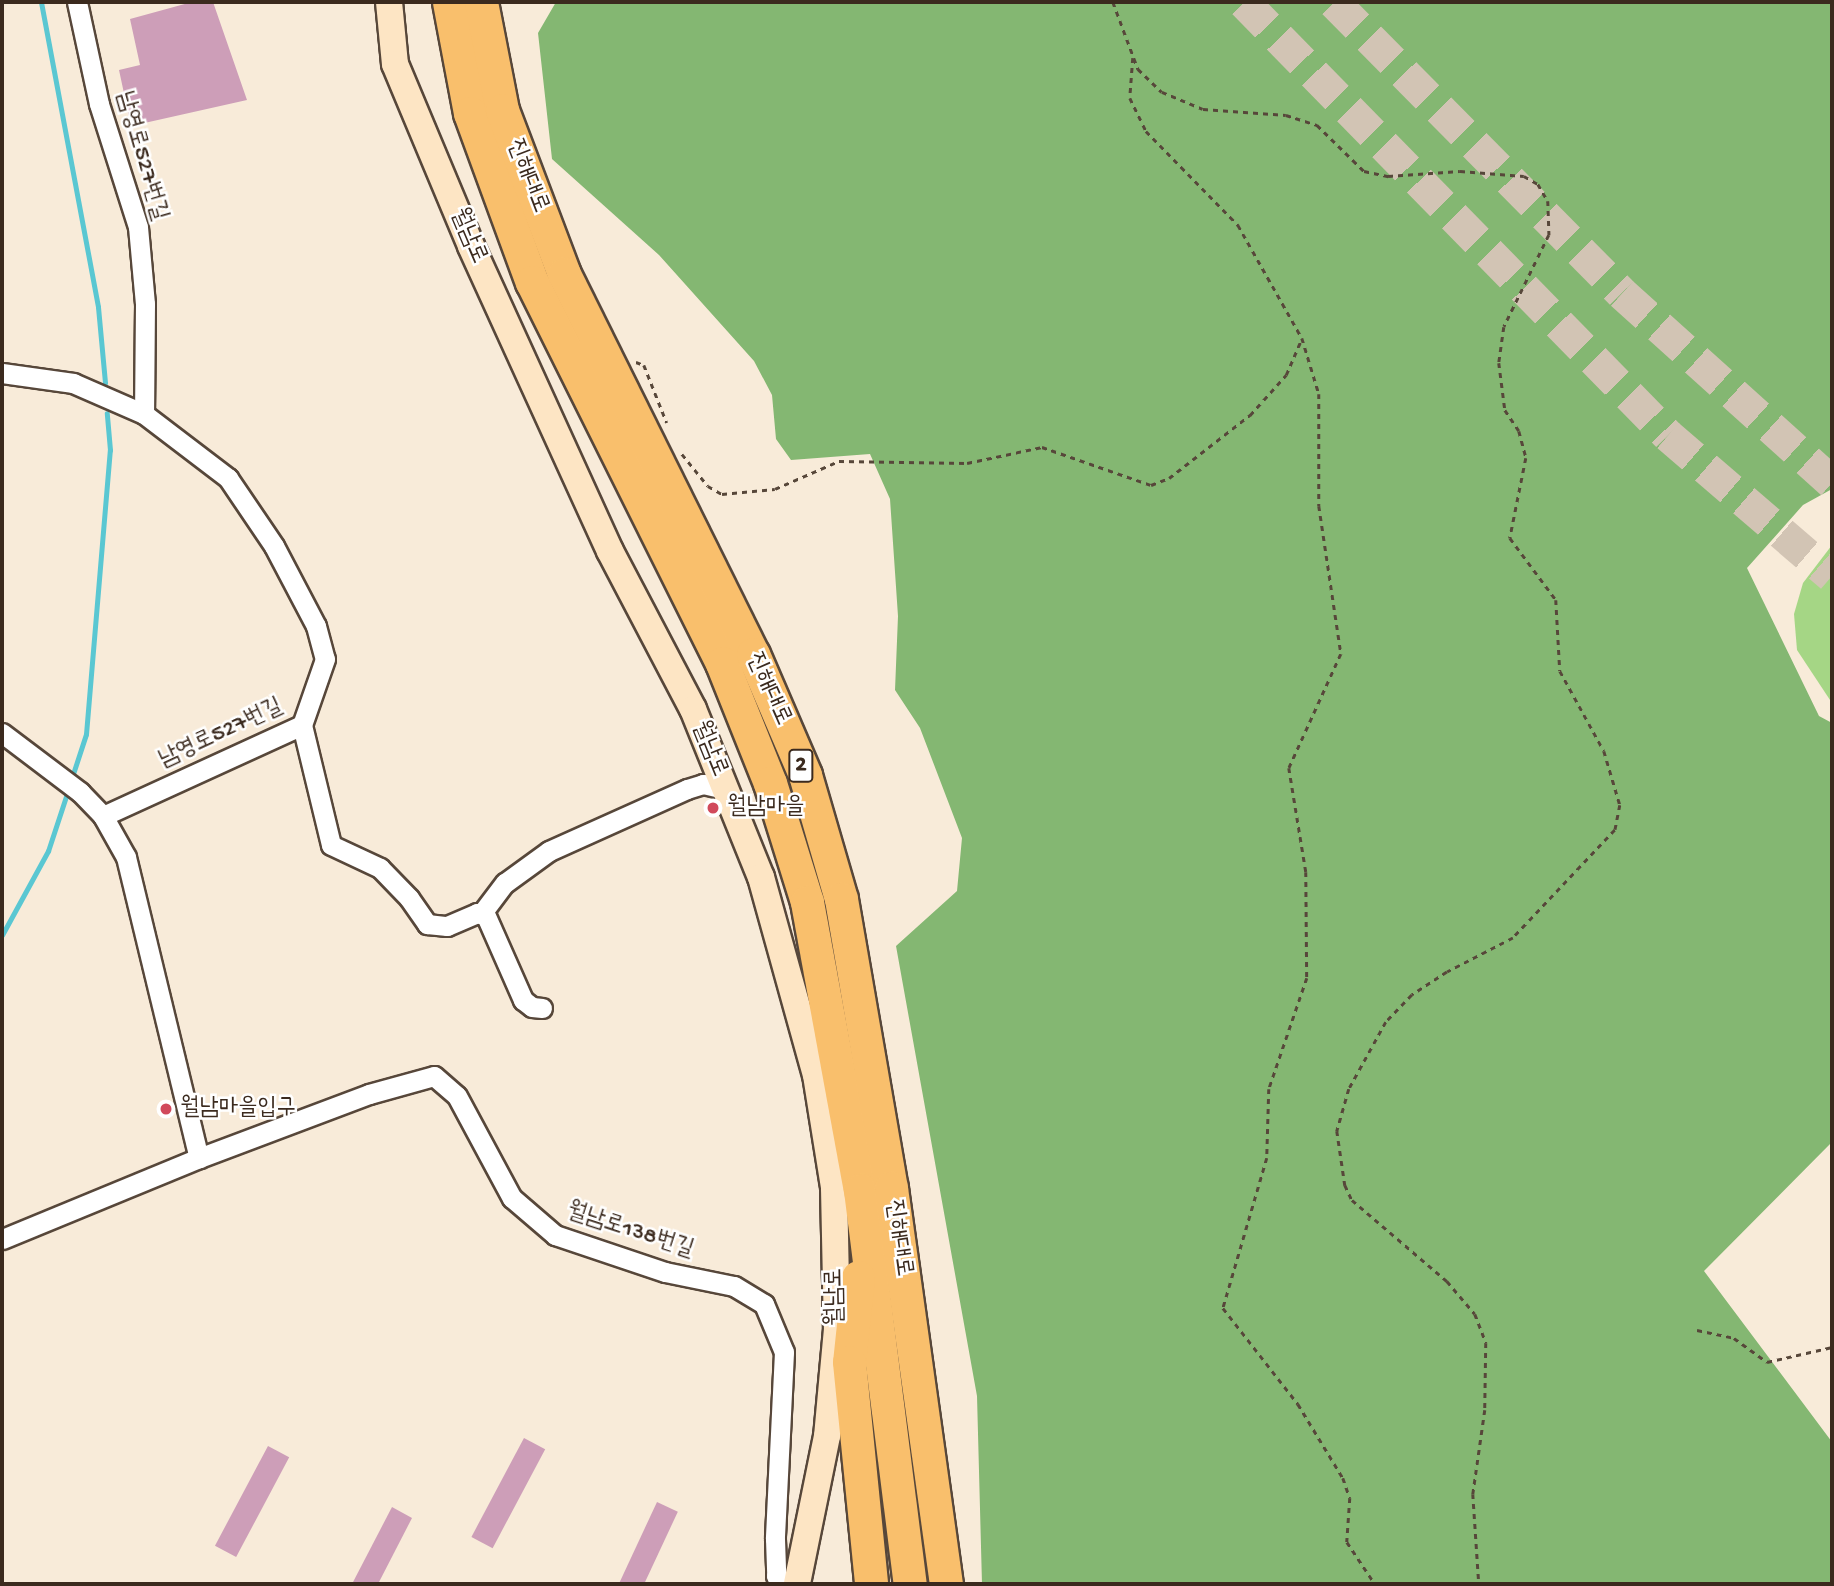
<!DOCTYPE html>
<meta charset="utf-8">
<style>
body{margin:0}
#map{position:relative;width:1834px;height:1586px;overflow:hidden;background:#f8ebd9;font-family:"Gochi Hand","Poor Story",sans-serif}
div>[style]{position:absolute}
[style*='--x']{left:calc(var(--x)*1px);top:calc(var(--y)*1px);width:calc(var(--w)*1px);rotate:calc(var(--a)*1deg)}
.green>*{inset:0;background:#a5d685}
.forest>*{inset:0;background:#84b772}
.stream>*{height:5px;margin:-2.5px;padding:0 2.5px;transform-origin:2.5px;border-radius:2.5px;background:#5ac7d2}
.building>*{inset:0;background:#cd9eb8;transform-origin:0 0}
.highway-tunnel>*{height:33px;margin-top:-16.5px;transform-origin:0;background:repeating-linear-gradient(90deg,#d2c4b4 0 33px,transparent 0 50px)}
.path>*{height:2.5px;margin-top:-1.25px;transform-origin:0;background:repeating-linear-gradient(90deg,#57473a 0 5px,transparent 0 10px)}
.roads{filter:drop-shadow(2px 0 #57473a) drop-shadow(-2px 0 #57473a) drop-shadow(0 2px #57473a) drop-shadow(0 -2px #57473a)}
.street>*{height:19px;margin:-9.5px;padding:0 9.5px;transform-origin:9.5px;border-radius:9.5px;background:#fff}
.secondary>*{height:26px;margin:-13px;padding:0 13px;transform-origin:13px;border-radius:13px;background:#fde5c4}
.highway>*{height:33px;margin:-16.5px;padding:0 16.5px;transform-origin:16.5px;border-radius:16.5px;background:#f9bf6c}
.dots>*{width:19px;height:19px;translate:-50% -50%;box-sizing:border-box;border:4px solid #fff;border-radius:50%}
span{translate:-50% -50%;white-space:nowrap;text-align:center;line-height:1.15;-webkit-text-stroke:5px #fff;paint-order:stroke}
.shield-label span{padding:2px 5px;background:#fff;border:2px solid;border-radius:5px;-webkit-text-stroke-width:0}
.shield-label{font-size:23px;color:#3b2a1e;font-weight:700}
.street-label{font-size:24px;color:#3b2a1e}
.poi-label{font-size:24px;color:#3b2a1e}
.left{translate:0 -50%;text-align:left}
.frame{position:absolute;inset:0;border:4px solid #3b2a1e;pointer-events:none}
</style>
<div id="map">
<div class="green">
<i style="clip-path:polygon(1832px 545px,1832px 703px,1797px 650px,1794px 614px,1803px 583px)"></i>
</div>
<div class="forest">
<i style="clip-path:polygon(556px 2px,1832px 2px,1832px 489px,1803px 505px,1747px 568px,1819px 716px,1832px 723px,1832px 1142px,1704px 1271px,1832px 1442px,1832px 1584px,982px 1584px,977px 1396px,896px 946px,957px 891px,962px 838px,920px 728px,895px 690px,898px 616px,890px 499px,870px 454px,791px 460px,776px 439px,772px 395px,754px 361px,659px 255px,552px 159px,538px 33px)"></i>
</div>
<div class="stream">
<i style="--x:41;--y:2;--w:310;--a:79.4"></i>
<i style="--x:98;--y:307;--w:76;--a:84.7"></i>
<i style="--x:71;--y:780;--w:48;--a:-71.9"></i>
<i style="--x:86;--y:734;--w:285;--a:-85.2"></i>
<i style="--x:110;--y:450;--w:37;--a:-95"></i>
<i style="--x:2;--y:935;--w:96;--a:-61.3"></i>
<i style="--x:48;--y:851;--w:64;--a:-71.8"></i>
</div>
<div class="building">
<i style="clip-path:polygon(192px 2px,213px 2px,247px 100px,131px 126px,119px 70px,140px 65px,130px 19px)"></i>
<i style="left:524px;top:1438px;width:24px;height:112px;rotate:28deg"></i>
<i style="left:268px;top:1446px;width:24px;height:113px;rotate:28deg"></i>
<i style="left:657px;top:1502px;width:23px;height:92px;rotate:25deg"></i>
<i style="clip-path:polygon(392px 1507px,412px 1518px,378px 1584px,352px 1584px)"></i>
</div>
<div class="highway-tunnel">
<i style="--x:1244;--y:2;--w:606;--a:45.6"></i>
<i style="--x:1668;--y:435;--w:216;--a:40.7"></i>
<i style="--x:1334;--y:2;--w:409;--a:45.3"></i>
<i style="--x:1622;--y:293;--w:283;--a:42"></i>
</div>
<div class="path">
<i style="--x:1113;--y:2;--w:72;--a:69.5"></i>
<i style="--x:1138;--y:69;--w:33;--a:44"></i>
<i style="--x:1162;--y:92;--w:44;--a:22.5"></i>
<i style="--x:1203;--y:109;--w:83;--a:4.1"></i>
<i style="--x:1286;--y:115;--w:33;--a:18"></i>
<i style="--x:1317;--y:125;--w:66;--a:44.4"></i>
<i style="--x:1364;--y:171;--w:25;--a:12"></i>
<i style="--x:1388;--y:176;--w:72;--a:-4"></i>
<i style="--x:1460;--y:171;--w:64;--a:4.5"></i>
<i style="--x:1524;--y:176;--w:16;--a:30"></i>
<i style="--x:1538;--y:184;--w:20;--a:60"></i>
<i style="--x:1548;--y:201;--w:34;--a:88"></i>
<i style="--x:1549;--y:235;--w:102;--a:116.1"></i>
<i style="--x:1504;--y:327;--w:36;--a:98"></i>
<i style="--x:1499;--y:363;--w:47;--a:82.7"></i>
<i style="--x:1505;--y:410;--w:25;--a:56"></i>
<i style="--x:1519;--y:431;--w:28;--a:75"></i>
<i style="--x:1526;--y:458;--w:82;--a:101.3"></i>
<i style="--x:1510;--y:538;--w:77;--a:53.4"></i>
<i style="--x:1556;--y:600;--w:71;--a:86.8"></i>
<i style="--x:1560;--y:671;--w:91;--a:61.2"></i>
<i style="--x:1604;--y:751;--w:56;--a:73.5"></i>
<i style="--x:1620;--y:805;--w:25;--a:101"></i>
<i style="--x:1615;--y:830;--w:149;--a:133.4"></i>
<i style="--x:1513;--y:938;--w:74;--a:152.7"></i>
<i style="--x:1447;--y:972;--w:42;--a:146.7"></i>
<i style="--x:1412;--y:995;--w:37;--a:134"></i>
<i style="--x:1386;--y:1022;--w:77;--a:118.9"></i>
<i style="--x:1349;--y:1089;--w:44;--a:105.9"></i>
<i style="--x:1337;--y:1131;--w:55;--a:81.6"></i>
<i style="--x:1345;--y:1185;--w:17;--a:65"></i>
<i style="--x:1352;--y:1200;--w:125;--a:40.5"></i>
<i style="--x:1447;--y:1281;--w:43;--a:49.7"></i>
<i style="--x:1475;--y:1314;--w:31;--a:69"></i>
<i style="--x:1486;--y:1343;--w:67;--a:90.9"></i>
<i style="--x:1485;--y:1410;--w:85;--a:98.1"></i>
<i style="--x:1473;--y:1494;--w:90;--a:86.2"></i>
<i style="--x:1133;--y:58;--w:40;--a:94.3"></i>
<i style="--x:1130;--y:98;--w:37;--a:64"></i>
<i style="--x:1146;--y:131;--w:132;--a:45.6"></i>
<i style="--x:1238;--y:225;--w:130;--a:60.5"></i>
<i style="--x:1302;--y:338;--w:59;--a:73.1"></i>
<i style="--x:1319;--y:394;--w:112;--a:90"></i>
<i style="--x:1319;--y:506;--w:150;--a:81.5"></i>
<i style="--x:1341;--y:654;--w:125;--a:114.5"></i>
<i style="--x:1289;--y:768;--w:105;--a:80.7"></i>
<i style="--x:1306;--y:872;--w:106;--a:89.5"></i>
<i style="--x:1307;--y:978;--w:117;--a:108.9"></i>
<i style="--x:1269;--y:1089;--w:69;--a:91.7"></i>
<i style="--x:1267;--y:1158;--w:156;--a:106.3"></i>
<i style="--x:1223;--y:1308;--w:122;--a:52"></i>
<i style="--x:1298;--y:1404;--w:87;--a:58.7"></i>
<i style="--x:1343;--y:1478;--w:21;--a:71"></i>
<i style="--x:1350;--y:1498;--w:44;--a:93.9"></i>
<i style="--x:1347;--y:1542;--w:50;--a:56.3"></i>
<i style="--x:636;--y:362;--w:9;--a:21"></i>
<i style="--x:644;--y:365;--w:62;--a:68.4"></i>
<i style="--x:682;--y:454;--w:41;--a:50.9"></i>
<i style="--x:708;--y:486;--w:16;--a:30"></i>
<i style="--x:722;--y:494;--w:53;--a:-5.4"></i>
<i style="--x:775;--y:489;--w:70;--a:-23.6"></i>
<i style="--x:839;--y:461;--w:128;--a:0.9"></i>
<i style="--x:967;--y:463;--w:77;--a:-12"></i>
<i style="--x:1042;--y:447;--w:115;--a:19.2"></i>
<i style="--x:1151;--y:485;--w:19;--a:-21"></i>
<i style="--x:1169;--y:478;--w:103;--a:-37.9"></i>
<i style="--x:1250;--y:415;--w:54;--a:-48"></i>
<i style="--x:1286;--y:375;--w:40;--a:-66.6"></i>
<i style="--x:1697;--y:1330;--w:38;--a:12"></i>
<i style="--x:1734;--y:1338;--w:41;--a:36"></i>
<i style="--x:1767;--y:1362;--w:67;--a:-13"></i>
</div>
<div class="roads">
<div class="street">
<i style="--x:77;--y:2;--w:104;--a:77.8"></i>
<i style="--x:99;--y:104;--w:129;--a:72.4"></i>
<i style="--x:138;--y:227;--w:77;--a:84.8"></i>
<i style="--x:145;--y:304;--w:110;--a:90.5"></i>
<i style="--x:2;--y:373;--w:72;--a:8"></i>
<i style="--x:73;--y:383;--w:77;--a:23.6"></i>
<i style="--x:144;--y:414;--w:106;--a:37.3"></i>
<i style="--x:228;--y:478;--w:82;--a:55.9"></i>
<i style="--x:274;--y:546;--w:90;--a:62.3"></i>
<i style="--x:316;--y:626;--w:34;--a:75"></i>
<i style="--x:325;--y:659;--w:70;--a:109.2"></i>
<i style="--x:302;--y:725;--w:219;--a:155.4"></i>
<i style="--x:302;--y:725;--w:123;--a:76.4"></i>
<i style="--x:331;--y:845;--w:54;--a:25.1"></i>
<i style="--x:380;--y:868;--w:42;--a:46"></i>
<i style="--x:409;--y:898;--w:32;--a:55"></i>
<i style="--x:427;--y:924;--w:20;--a:6"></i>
<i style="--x:447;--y:926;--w:33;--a:-23"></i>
<i style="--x:477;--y:913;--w:9;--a:18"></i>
<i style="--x:486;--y:916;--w:92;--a:66.2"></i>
<i style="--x:523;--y:1000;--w:11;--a:38"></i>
<i style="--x:532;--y:1007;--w:10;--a:6"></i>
<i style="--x:2;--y:733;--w:98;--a:37.1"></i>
<i style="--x:80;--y:792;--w:33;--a:46"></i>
<i style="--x:103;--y:816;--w:47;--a:60.7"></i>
<i style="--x:126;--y:857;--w:310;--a:76.4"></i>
<i style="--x:199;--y:1158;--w:213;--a:157.6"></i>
<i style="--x:482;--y:913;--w:38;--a:-53"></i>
<i style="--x:505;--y:883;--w:54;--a:-36"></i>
<i style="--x:549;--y:851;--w:151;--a:-24.2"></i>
<i style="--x:687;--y:789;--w:17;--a:-17"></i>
<i style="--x:703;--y:784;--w:23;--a:13"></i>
<i style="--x:199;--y:1158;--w:182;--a:-20.6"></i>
<i style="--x:369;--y:1094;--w:67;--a:-15.5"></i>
<i style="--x:434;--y:1076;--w:30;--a:41"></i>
<i style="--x:457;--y:1096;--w:116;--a:61.7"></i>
<i style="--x:512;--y:1198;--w:57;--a:40.7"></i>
<i style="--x:555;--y:1235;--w:116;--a:18.6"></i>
<i style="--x:665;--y:1272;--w:70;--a:11.5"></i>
<i style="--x:734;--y:1286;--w:35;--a:31"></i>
<i style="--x:764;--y:1304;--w:52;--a:67.4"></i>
<i style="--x:784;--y:1352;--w:187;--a:92.8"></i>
<i style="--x:775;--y:1539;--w:37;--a:88"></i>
<i style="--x:776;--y:1576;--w:9;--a:58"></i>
</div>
<div class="secondary">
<i style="--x:389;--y:2;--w:62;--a:84.5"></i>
<i style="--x:395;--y:64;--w:197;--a:67.3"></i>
<i style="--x:471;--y:246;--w:335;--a:65.5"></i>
<i style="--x:610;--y:551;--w:178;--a:62.3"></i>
<i style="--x:693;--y:709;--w:181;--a:68"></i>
<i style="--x:761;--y:877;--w:205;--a:74.5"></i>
<i style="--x:816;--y:1075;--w:114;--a:80.9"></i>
<i style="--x:834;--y:1188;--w:141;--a:88.8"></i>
<i style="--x:837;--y:1329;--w:107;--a:95.3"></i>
<i style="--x:827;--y:1436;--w:151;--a:101.5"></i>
</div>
<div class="highway">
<i style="--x:449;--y:2;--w:113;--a:79.3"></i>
<i style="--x:470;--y:113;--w:180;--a:69.9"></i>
<i style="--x:532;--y:282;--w:426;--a:63.5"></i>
<i style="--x:722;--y:663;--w:129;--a:68.2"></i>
<i style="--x:770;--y:783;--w:125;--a:72.7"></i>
<i style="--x:807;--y:902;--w:293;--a:79.6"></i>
<i style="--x:860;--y:1190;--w:397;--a:82.8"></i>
<i style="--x:481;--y:2;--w:110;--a:79"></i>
<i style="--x:502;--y:110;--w:175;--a:69.3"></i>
<i style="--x:564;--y:274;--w:424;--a:63.6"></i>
<i style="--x:753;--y:654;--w:132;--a:66.7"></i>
<i style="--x:805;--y:775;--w:129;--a:73.8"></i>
<i style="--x:841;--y:899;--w:293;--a:80.2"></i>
<i style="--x:891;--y:1188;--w:400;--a:82.1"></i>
<i style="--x:858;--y:1277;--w:85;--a:96"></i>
<i style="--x:849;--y:1362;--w:223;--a:84.3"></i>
</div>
</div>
<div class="dots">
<i style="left:713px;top:808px;background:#d1495b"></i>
<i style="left:166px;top:1109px;background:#d1495b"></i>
</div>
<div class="shield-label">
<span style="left:801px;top:766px">2</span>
</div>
<div class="street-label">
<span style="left:141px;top:156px;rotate:74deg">남영로527번길</span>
<span style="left:527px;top:176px;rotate:69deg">진해대로</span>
<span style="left:468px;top:236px;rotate:67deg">월남로</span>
<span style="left:768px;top:689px;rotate:66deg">진해대로</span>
<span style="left:221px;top:734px;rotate:-25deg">남영로527번길</span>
<span style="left:709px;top:749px;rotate:68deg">월남로</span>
<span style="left:630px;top:1231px;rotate:18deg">월남로138번길</span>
<span style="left:898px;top:1238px;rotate:82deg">진해대로</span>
<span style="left:836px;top:1297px;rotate:-91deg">월남로</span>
</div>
<div class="poi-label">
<span class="left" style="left:727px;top:808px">월남마을</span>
<span class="left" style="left:180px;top:1109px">월남마을입구</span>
</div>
<div class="frame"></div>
</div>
